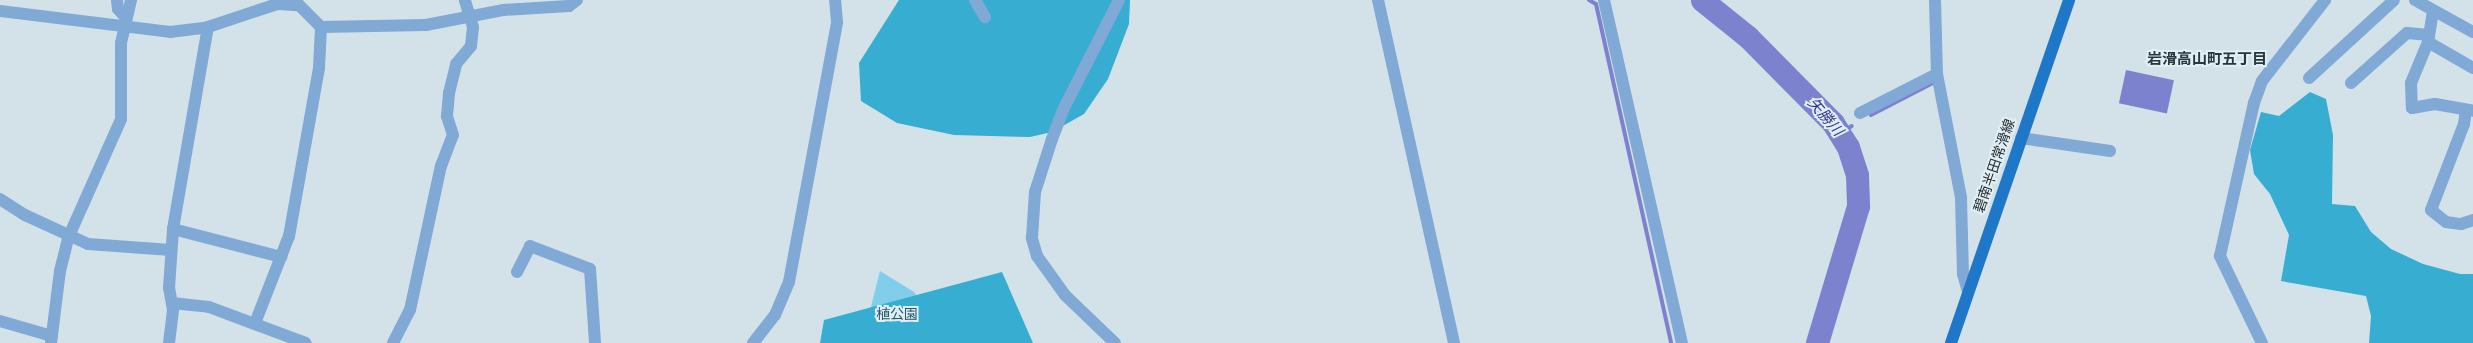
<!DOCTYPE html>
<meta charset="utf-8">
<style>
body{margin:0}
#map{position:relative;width:2473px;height:343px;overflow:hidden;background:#d2e2e8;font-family:Figtree,"Noto Sans JP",sans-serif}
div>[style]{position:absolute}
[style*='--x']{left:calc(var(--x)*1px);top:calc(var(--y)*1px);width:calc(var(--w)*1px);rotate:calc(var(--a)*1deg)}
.green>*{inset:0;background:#80ceea}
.forest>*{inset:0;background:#38add2}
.water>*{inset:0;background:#7c82ce;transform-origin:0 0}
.stream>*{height:4px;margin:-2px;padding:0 2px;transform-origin:2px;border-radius:2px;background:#7c82ce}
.river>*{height:23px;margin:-11.5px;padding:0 11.5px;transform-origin:11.5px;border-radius:11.5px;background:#7c82ce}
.minor>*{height:12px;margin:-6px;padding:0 6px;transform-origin:6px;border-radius:6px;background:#80a9d5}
.major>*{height:12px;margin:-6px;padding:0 6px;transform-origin:6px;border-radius:6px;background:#1f77c7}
span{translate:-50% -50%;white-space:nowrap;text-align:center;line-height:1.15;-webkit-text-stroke:4px #dfeff5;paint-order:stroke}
.street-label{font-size:14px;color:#252b2d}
.park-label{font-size:14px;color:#275666}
.neighbourhood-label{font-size:15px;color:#29363b;font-weight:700}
.water-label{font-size:15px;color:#38348e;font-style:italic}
</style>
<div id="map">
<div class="green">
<i style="clip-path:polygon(880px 271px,914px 292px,933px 319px,938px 343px,862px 343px)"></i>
</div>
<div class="forest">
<i style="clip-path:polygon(899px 0,1130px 0,1129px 24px,1108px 79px,1084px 114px,1052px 132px,1030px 137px,954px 135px,897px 123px,861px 101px,859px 63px)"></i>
<i style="clip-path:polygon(2310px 92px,2326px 99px,2333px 135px,2332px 204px,2355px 206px,2371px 232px,2391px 249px,2423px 264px,2460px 274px,2473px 274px,2473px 343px,2369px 343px,2371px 316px,2366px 296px,2281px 281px,2289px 235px,2270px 194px,2254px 174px,2250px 150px,2261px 112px,2279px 116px)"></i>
<i style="clip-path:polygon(1002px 272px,1033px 343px,820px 343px,824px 320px)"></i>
</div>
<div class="water">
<i style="left:2126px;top:70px;width:49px;height:34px;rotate:12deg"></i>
</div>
<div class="stream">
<i style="--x:1589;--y:0;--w:8;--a:30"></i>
<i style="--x:1596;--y:4;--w:347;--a:77.5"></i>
<i style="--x:1871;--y:115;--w:68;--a:-27.3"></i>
<i style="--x:1839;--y:132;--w:14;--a:-25"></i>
</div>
<div class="river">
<i style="--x:1702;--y:0;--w:59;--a:38.8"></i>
<i style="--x:1748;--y:37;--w:121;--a:45.3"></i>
<i style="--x:1833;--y:123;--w:28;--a:58"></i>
<i style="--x:1848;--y:147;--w:29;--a:72"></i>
<i style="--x:1857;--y:175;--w:31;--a:88"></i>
<i style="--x:1858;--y:206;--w:143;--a:106.7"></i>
</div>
<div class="minor">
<i style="--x:117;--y:0;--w:9;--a:84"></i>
<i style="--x:118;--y:9;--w:12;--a:48"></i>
<i style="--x:975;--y:0;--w:20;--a:60"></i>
<i style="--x:1378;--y:0;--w:351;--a:77.5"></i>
<i style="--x:1604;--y:0;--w:352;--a:77.2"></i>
<i style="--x:1935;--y:0;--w:74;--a:88.5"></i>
<i style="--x:1937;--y:74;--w:126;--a:79"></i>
<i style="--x:1961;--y:198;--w:76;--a:88.5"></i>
<i style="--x:1963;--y:274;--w:18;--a:74"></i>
<i style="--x:2415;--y:0;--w:66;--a:28.9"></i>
<i style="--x:0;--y:11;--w:171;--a:7"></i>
<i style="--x:170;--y:32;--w:38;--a:-7"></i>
<i style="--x:208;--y:27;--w:73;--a:-18.4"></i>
<i style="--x:277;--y:4;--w:22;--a:3"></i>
<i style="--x:299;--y:5;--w:31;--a:45"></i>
<i style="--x:321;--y:27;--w:41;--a:92.8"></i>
<i style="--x:319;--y:68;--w:171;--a:100.1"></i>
<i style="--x:289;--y:236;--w:93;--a:111.3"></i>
<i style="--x:2433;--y:11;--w:31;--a:99"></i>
<i style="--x:2428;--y:42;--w:44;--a:112.5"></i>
<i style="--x:2411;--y:83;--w:25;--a:88"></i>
<i style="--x:2412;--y:108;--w:23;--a:-10"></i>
<i style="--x:2435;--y:104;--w:39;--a:10"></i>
<i style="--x:321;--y:27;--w:105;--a:-1.1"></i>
<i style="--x:426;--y:25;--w:78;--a:-11"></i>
<i style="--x:503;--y:10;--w:66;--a:-3.5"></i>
<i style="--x:569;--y:6;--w:10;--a:-37"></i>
<i style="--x:2428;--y:42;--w:52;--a:30"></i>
<i style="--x:2309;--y:78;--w:115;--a:-42.5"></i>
<i style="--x:2351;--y:83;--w:75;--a:-41.8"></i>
<i style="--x:2407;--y:33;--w:22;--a:5"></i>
<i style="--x:2466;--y:110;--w:14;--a:98"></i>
<i style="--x:2464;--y:124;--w:92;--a:111"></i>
<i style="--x:2431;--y:210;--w:19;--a:39"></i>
<i style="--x:2446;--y:222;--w:15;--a:8"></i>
<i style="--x:2461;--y:224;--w:13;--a:-18"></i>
<i style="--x:1860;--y:113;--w:86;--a:-26.9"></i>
<i style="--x:2021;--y:138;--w:90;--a:8.3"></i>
<i style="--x:0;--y:199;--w:30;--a:33"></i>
<i style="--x:25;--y:215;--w:69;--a:24.7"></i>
<i style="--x:88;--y:244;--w:83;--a:4.1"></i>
<i style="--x:173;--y:229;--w:112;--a:14.5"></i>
<i style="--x:517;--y:272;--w:29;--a:-63"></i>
<i style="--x:530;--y:246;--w:64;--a:21"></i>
<i style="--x:590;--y:269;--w:74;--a:86.1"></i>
<i style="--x:172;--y:303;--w:37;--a:6"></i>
<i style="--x:209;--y:307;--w:103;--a:20.4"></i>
<i style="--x:0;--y:321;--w:54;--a:16.1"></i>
<i style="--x:51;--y:343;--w:73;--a:-82.9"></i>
<i style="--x:60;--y:271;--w:36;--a:-76"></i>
<i style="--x:69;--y:236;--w:128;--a:-66"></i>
<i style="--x:121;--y:119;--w:76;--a:-90"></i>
<i style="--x:121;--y:43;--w:44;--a:-76.9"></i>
<i style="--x:169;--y:343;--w:33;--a:-83"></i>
<i style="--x:173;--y:310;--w:22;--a:-100"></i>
<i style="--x:169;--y:288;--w:59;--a:-86.1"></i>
<i style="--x:173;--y:229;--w:205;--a:-80.2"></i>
<i style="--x:393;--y:343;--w:37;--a:-63"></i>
<i style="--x:410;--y:310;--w:147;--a:-77.9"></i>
<i style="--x:441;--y:166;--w:33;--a:-69"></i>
<i style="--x:453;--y:135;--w:20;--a:-108"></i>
<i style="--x:447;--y:116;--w:23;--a:-85"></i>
<i style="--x:449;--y:93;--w:30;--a:-76"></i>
<i style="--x:456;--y:64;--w:23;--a:-50"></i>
<i style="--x:471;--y:46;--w:19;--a:-84"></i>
<i style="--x:473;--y:27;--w:28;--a:-107"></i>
<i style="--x:753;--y:343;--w:36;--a:-52"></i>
<i style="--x:775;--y:315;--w:36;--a:-67"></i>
<i style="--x:789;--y:282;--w:264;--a:-79.5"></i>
<i style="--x:837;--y:22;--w:22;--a:-95"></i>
<i style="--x:1115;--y:343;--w:69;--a:-136.2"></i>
<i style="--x:1065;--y:295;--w:48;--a:-125.7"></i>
<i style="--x:1037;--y:256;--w:19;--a:-106"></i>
<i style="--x:1032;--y:238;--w:46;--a:-86.3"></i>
<i style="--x:1035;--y:192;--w:56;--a:-72.2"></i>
<i style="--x:1052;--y:139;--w:33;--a:-69"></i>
<i style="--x:1064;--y:108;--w:121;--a:-63"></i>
<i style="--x:2262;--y:343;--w:97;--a:-115.8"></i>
<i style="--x:2220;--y:256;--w:157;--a:-77.5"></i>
<i style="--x:2254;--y:103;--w:23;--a:-70"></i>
<i style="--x:2262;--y:81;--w:103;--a:-52.1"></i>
</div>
<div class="major">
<i style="--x:1951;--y:343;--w:363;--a:-71"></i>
</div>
<div class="street-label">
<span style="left:1995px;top:166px;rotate:-71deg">碧南半田常滑線</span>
</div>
<div class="park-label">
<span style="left:897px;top:315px">植公園</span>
</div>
<div class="neighbourhood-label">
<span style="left:2207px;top:60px">岩滑高山町五丁目</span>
</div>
<div class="water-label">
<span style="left:1825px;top:117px;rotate:49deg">矢勝川</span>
</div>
</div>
